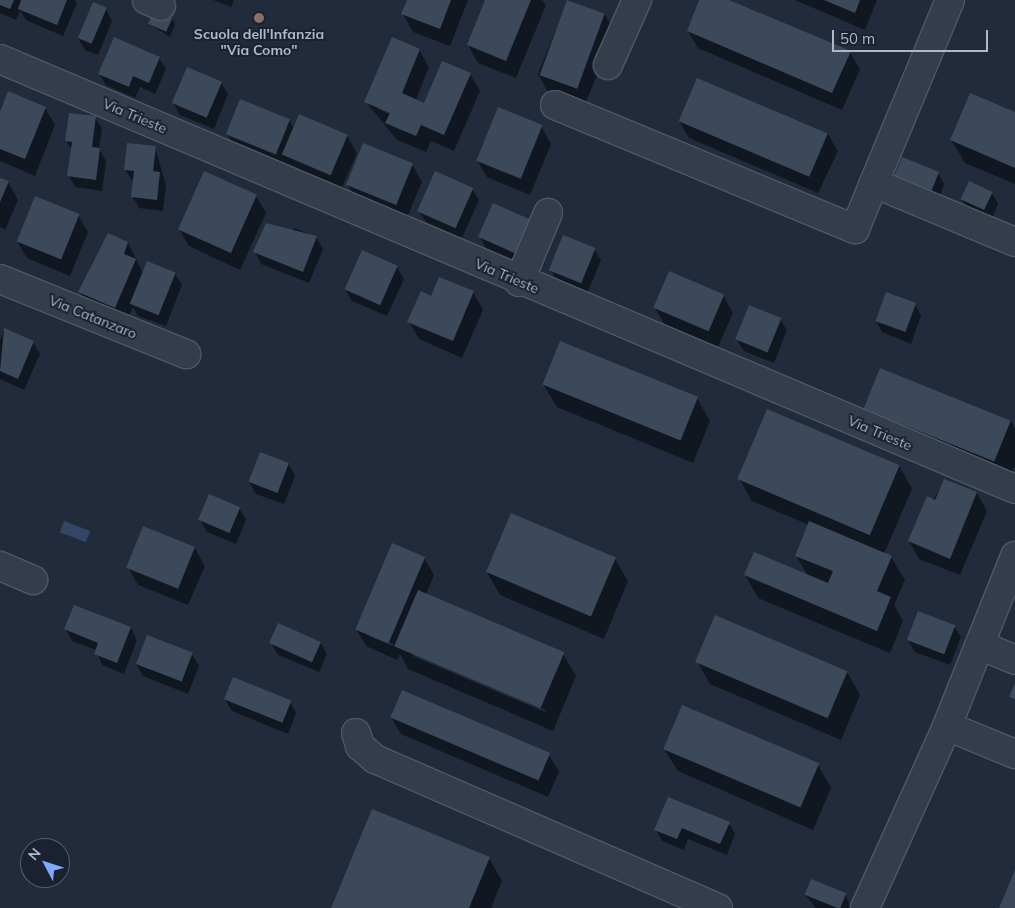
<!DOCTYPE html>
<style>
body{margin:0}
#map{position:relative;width:1015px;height:908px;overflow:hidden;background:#212b3c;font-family:Mulish,sans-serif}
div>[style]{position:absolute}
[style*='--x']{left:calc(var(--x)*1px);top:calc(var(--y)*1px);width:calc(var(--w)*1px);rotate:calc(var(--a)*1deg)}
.water>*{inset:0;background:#334665;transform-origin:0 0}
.shadow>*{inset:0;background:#0007}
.building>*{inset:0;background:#3c495b;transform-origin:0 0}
.roads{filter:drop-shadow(1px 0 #4f5867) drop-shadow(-1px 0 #4f5867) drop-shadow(0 1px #4f5867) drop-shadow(0 -1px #4f5867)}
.minor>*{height:28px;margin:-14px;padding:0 14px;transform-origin:14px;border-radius:14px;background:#343d4c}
.dots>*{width:14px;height:14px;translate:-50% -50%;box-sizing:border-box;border:2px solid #1a2231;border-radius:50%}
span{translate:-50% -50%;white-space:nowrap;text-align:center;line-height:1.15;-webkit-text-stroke:4px #1a2231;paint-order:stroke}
.poi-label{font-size:14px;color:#afb8c8;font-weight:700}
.street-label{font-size:14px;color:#afb8c8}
.north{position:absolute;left:20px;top:838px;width:50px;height:50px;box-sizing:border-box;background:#1a2231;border:1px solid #565e6d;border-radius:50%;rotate:310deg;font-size:14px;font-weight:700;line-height:20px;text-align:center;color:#afb8c8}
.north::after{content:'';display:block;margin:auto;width:18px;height:22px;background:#7eabff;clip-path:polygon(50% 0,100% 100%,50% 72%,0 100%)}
.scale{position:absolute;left:832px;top:30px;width:156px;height:22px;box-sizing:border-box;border:2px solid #afb8c8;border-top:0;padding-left:6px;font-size:15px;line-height:18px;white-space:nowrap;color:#afb8c8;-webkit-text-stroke:4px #1a2231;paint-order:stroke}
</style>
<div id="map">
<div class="water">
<i style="left:64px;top:521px;width:28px;height:12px;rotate:21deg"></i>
</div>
<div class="shadow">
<i style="clip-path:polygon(0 0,75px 0,77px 3px,63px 36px,26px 20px,20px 11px,16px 20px,0 13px)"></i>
<i style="clip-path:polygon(213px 0,234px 0,231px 7px)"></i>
<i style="clip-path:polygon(408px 0,468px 0,450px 46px,413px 32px,403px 14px)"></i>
<i style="clip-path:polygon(487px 0,542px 0,546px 5px,516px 78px,478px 63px,468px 45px)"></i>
<i style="clip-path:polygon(568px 0,605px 15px,615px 33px,584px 106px,548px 92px,538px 74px)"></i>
<i style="clip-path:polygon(700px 0,726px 0,850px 52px,860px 69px,842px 110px,698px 48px,688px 31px)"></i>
<i style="clip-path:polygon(795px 0,877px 0,865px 30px)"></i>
<i style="clip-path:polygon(106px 9px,112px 21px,98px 55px,85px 50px,78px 38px)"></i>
<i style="clip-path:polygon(172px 19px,175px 24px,170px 37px,149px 24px)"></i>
<i style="clip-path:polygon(evenodd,419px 50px,429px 67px,416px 100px,425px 104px,470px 74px,480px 91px,454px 151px,431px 141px,426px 152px,397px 140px,366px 102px,419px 50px,378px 106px,396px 114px,395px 116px,378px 109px,378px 106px)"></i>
<i style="clip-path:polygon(159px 58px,166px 69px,155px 94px,140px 87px,135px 98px,106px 85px,99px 74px)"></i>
<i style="clip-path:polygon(221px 83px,228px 94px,214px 129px,180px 115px,173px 103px)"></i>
<i style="clip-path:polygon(45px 108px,55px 125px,35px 176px,0 161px,0 115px)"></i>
<i style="clip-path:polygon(1015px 113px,1015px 184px,965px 163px,951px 140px)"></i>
<i style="clip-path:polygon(95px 117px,102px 129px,99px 149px,106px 161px,102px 191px,75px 187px,69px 176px,72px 151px,66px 140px)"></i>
<i style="clip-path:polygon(289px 120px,294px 129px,347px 136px,357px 153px,340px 192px,293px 172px,288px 164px,285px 171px,237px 151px,227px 133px)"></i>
<i style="clip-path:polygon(679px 121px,828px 134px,838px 151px,818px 193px,689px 138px)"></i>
<i style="clip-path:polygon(541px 126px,551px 144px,530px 195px,487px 177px,477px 160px)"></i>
<i style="clip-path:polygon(155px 147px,166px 185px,163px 211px,139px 208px,132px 196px,134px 182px,125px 170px)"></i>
<i style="clip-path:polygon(412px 164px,422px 182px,405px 222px,358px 202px,348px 185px)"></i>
<i style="clip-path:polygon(938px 173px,944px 184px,938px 201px,903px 187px,896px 176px)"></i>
<i style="clip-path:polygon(0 179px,8px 182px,18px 200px,5px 230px,0 227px)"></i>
<i style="clip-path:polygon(472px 189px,479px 200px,462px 238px,426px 222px,419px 211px)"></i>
<i style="clip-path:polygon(992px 193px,998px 204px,991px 221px,969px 211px,962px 199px)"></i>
<i style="clip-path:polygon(256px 196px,266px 213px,240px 270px,189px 246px,179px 229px)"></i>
<i style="clip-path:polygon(494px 204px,523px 264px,486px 248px,480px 237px)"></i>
<i style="clip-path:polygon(78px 215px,88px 232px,70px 276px,27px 258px,17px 241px)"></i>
<i style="clip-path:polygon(294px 228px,316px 237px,323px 249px,309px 283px,261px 264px,255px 252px,291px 234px)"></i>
<i style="clip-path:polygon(128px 243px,143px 273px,175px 274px,182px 285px,166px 326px,138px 316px,133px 307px,125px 324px,90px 309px,80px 292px)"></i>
<i style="clip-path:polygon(594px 249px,601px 260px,587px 294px,557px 282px,551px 270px)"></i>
<i style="clip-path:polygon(397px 267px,404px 279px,387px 316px,352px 301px,345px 289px)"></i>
<i style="clip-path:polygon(473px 292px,483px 310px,462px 358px,419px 339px,409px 322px)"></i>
<i style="clip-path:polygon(723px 295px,733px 313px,718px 347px,665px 325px,655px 308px)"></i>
<i style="clip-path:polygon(915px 304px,921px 316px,911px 344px,882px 332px,876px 321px)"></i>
<i style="clip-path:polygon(780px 319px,787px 330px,774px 363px,744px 351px,737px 340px)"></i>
<i style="clip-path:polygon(4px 330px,33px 342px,40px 354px,24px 390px,0 379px,0 340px)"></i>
<i style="clip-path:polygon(543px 384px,697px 398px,710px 421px,693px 463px,557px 407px)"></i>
<i style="clip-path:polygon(865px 409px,1011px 421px,1015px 429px,1015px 465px,1008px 483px,878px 431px)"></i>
<i style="clip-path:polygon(289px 464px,295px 476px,284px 504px,256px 494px,249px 482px)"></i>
<i style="clip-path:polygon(899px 466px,912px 489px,884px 554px,891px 557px,905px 580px,894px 605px,903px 621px,890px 653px,758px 598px,745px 575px,808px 576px,796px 556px,809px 525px,752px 501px,739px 478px)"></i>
<i style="clip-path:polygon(945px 480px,977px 493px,987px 511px,960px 575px,919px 559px,909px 541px)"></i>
<i style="clip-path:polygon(239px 508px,246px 520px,236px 544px,207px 532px,200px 520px)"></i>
<i style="clip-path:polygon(144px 528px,195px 548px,205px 566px,188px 605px,138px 585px,128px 567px)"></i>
<i style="clip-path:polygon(evenodd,424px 558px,434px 575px,426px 594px,563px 654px,576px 676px,553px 731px,408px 669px,400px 654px,397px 660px,366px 646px,356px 629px,424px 558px,369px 634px,394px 644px,393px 646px,369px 636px,369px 634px,424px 558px,413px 653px,546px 710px,545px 712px,413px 656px,413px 653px)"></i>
<i style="clip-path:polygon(615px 559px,628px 581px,604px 639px,500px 595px,487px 572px)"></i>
<i style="clip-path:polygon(75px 606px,131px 628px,137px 640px,124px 674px,102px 665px,96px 650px,72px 641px,66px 629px)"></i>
<i style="clip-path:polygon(954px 626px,961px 637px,950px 665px,915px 652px,908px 640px)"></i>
<i style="clip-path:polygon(320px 642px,327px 654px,319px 672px,278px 655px,271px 643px)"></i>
<i style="clip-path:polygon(192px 654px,199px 666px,188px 694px,143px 676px,136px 664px)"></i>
<i style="clip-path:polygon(697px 661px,847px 672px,860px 695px,841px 740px,710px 684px)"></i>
<i style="clip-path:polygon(225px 699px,290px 702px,296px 713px,288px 734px,232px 711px)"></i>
<i style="clip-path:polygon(391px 717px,549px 755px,559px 772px,548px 797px,401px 734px)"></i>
<i style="clip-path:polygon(664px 749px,818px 765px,831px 788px,813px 830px,678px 771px)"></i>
<i style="clip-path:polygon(729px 823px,735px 834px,727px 855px,688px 839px,684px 850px,662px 841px,656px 830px)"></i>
<i style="clip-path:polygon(489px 858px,502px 881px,491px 908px,333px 908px)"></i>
<i style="clip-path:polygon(845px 894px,851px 908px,816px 908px,805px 895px)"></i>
</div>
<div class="building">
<i style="clip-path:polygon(0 0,14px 0,10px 9px,0 5px)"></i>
<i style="clip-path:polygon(21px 0,67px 0,57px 25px,18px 9px)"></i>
<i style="clip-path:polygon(407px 0,451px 0,440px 29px,401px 14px)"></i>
<i style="clip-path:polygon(485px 0,531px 0,506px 61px,467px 45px)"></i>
<i style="left:567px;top:0;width:40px;height:80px;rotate:20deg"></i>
<i style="clip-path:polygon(699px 0,729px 0,851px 51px,832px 93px,687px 31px)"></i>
<i style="clip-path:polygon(824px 0,860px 0,855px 13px)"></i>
<i style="left:93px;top:2px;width:15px;height:39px;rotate:23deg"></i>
<i style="left:154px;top:10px;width:20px;height:15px;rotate:24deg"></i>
<i style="clip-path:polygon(114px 37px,160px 57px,149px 83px,133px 76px,129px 87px,98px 74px)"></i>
<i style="clip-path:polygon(392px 37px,420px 49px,402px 93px,424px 103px,442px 61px,471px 73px,444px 135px,421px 125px,416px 136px,385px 123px,390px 113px,364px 102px)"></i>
<i style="left:187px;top:67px;width:38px;height:39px;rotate:23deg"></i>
<i style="left:697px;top:78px;width:142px;height:47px;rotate:23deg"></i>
<i style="clip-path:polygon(8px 91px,46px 107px,25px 159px,0 149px,0 112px)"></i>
<i style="clip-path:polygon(970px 93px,1015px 112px,1015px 168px,950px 140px)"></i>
<i style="left:240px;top:99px;width:54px;height:38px;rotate:22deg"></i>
<i style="left:498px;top:107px;width:48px;height:58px;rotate:22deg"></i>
<i style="clip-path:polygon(69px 113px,96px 116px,92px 147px,100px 148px,96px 180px,67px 176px,72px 142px,65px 141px)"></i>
<i style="left:299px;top:114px;width:53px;height:44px;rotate:23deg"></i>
<i style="clip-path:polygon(127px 143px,156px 146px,153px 171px,160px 172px,157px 200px,131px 197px,134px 171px,124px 170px)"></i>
<i style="left:363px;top:143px;width:54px;height:45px;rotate:22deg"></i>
<i style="left:902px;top:157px;width:40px;height:20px;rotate:22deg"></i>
<i style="left:204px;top:171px;width:58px;height:64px;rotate:24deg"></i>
<i style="left:435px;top:171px;width:42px;height:44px;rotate:24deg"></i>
<i style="clip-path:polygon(0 178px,9px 181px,0 202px)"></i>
<i style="left:969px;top:181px;width:26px;height:20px;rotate:25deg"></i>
<i style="left:35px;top:196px;width:48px;height:49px;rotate:22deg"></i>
<i style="left:493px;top:203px;width:43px;height:37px;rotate:24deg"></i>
<i style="clip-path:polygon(266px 223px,317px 236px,303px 272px,253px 252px)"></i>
<i style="clip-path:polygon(108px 233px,128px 242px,124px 254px,136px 259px,115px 308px,78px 292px)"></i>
<i style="left:563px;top:235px;width:35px;height:38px;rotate:22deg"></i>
<i style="left:362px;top:250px;width:39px;height:43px;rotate:24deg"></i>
<i style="left:147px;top:261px;width:31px;height:46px;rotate:22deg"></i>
<i style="left:669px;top:271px;width:60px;height:40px;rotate:23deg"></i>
<i style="clip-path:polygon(439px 277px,474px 291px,453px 341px,407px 322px,421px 291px,431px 296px)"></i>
<i style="left:886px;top:292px;width:32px;height:31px;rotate:20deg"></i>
<i style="left:749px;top:305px;width:35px;height:37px;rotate:22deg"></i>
<i style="clip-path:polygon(4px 328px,34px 341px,18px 379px,0 371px)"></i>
<i style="left:560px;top:341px;width:149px;height:47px;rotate:22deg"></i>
<i style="left:880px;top:368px;width:141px;height:44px;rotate:22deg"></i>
<i style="left:767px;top:409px;width:144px;height:76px;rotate:23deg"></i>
<i style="left:260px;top:452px;width:31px;height:32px;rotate:21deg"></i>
<i style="clip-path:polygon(944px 479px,977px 492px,950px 559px,908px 541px,927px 496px,935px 500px)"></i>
<i style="left:209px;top:494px;width:34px;height:28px;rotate:23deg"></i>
<i style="left:511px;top:513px;width:114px;height:64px;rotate:23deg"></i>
<i style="clip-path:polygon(809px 521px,892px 556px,877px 591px,891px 597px,877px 631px,744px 575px,754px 552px,828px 583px,833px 571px,795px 556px)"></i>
<i style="left:143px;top:526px;width:56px;height:45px;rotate:22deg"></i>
<i style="left:392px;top:543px;width:36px;height:94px;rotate:23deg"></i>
<i style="left:418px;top:590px;width:159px;height:61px;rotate:23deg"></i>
<i style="clip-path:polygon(74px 605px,131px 627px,117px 663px,94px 654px,98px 643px,64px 629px)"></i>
<i style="left:918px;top:611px;width:40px;height:31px;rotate:21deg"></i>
<i style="left:715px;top:615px;width:144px;height:51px;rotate:23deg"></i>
<i style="left:278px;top:623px;width:47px;height:22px;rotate:24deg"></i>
<i style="left:147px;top:635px;width:49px;height:31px;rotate:21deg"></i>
<i style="left:233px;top:677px;width:63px;height:24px;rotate:22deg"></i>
<i style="clip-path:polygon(1015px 683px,1015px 699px,1009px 697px)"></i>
<i style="left:402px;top:690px;width:161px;height:30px;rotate:23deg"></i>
<i style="left:682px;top:705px;width:149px;height:48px;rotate:23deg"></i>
<i style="clip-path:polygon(668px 797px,730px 822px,720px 844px,682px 828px,677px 839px,654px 830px)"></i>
<i style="clip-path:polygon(372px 809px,490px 857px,469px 908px,331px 908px)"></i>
<i style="clip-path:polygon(1015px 870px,1015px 908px,999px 908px)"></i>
<i style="left:811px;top:879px;width:38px;height:17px;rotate:22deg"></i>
</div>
<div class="roads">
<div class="minor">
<i style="--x:147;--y:0;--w:15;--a:23"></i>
<i style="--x:950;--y:0;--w:198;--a:112.6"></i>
<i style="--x:874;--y:183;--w:153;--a:22.7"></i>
<i style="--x:0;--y:59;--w:1102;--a:22.96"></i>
<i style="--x:608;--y:65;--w:71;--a:-66"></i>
<i style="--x:555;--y:105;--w:325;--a:22.5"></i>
<i style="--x:855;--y:229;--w:50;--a:-67.6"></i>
<i style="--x:0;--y:279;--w:201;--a:22"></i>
<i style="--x:519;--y:282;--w:75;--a:-67.2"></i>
<i style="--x:0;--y:566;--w:36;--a:23"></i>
<i style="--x:980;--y:645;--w:38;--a:23"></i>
<i style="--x:947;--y:726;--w:74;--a:22.4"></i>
<i style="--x:356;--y:733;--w:14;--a:73"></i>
<i style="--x:360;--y:746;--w:20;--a:41"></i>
<i style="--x:375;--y:759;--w:374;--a:23.5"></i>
<i style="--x:865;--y:908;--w:200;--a:-65.7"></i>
<i style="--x:947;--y:726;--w:183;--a:-68.2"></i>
</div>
</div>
<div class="dots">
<i style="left:259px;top:18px;background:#8d6e63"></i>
</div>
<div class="poi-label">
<span style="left:259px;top:42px">Scuola dell'Infanzia<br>"Via Como"</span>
</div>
<div class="street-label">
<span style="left:135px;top:116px;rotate:23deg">Via Trieste</span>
<span style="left:507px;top:276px;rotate:23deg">Via Trieste</span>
<span style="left:93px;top:317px;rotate:22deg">Via Catanzaro</span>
<span style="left:880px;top:433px;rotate:23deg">Via Trieste</span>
</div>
<div class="north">N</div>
<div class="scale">50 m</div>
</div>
